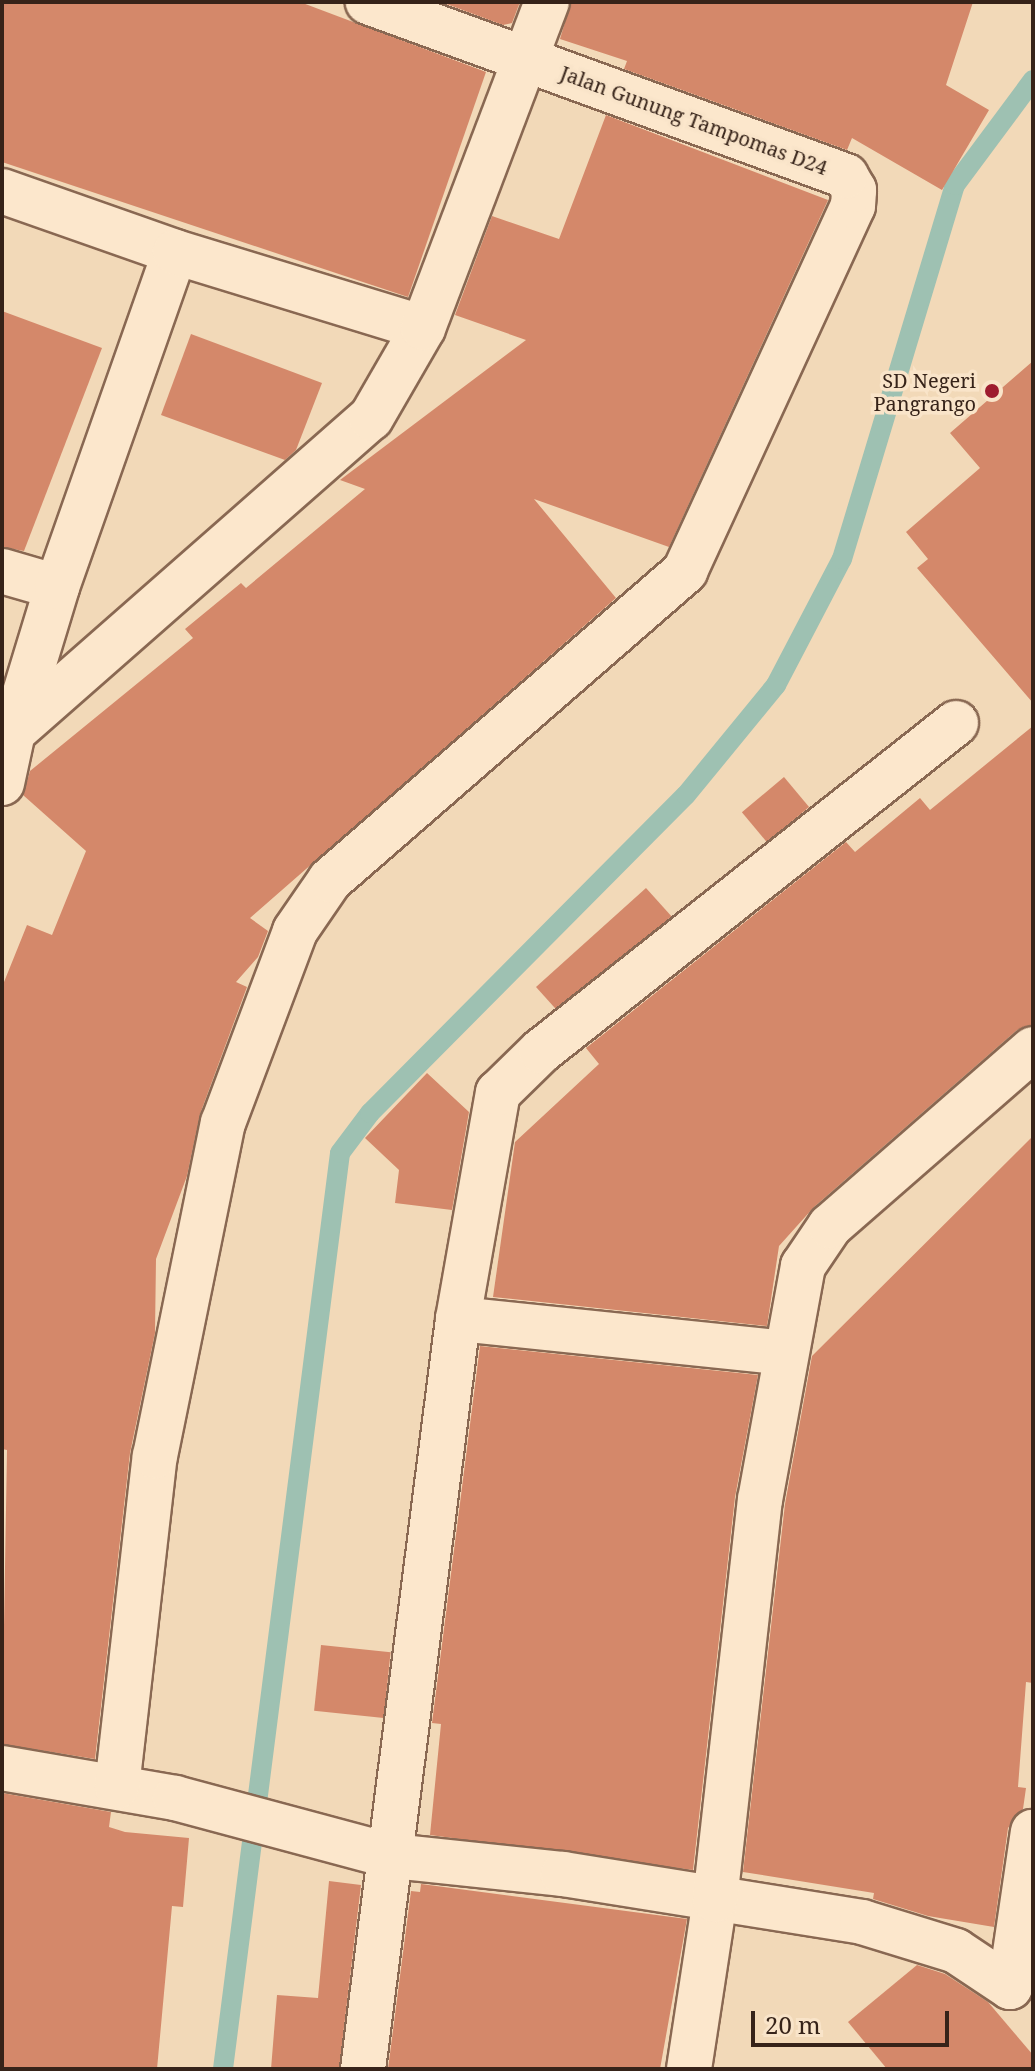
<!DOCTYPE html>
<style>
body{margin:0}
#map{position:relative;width:1035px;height:2071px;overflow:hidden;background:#f2d9b8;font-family:"Noto Serif",serif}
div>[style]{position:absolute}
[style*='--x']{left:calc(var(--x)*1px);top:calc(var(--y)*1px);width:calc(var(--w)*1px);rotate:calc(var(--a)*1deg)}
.stream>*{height:20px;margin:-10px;padding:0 10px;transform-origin:10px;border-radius:10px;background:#9ec1b2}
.building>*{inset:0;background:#d4886a;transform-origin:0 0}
.roads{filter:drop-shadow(2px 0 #896852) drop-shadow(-2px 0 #896852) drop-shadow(0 2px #896852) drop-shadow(0 -2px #896852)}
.minor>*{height:44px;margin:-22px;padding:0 22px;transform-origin:22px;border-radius:22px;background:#fce7cc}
.dots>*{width:22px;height:22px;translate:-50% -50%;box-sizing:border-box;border:4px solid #f9e4c9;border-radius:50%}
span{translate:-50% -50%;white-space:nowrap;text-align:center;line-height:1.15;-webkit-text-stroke:7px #f9e4c9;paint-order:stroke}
.street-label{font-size:20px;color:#362319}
.poi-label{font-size:20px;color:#362319}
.right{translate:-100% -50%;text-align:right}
.frame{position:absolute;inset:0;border:4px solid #362319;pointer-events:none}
.scale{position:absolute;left:751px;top:2011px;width:198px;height:36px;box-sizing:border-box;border:4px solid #362319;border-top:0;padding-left:10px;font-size:24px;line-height:28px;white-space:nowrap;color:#362319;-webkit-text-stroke:6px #f9e4c9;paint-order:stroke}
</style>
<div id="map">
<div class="stream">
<i style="--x:223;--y:2069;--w:923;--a:-82.72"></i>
<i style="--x:340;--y:1153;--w:50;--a:-53.1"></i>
<i style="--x:370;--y:1113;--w:448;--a:-45.2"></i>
<i style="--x:686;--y:795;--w:142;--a:-50.7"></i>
<i style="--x:776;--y:685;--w:142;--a:-62.4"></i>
<i style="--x:842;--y:559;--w:391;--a:-73.2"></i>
<i style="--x:955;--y:185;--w:131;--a:-53.4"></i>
</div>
<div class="building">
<i style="clip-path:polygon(2px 2px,300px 2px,486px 72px,408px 297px,2px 162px)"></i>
<i style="clip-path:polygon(441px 2px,520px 2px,512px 23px,503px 25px)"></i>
<i style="clip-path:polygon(571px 2px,973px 2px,946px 85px,989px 110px,942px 190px,852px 138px,847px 150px,624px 69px,627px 61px,560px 39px)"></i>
<i style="clip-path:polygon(606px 115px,828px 200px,669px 547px,534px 499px,616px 598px,250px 918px,268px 931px,258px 957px,236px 982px,247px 987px,200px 1114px,187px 1176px,156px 1259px,155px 1333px,130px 1453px,95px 1759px,2px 1744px,7px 1450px,2px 1449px,2px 987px,27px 925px,52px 935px,86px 851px,23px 795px,30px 771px,193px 638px,185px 629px,241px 583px,246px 588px,365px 489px,340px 480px,526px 340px,455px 315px,492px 216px,559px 239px)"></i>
<i style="clip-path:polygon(2px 311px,102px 348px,24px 551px,2px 547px)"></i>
<i style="clip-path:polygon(191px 334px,322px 383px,296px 450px,285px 460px,161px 415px)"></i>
<i style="clip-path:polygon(1033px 361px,1033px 703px,917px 568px,928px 559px,906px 532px,980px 468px,950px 433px)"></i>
<i style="clip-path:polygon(1033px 726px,1033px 1025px,1017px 1030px,814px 1207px,779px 1246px,767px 1326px,493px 1297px,515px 1142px,599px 1064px,586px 1048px,846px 842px,855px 852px,920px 798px,930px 810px)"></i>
<i style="left:784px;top:777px;width:39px;height:55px;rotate:50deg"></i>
<i style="left:646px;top:888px;width:38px;height:148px;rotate:48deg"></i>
<i style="clip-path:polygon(427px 1073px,469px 1112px,452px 1210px,395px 1203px,399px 1170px,365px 1138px)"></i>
<i style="clip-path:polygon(1033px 1136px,1033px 1683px,1026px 1682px,1018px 1787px,1026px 1788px,1023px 1809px,1008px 1828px,994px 1927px,928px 1916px,873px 1899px,874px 1893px,743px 1872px,785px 1504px,812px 1356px)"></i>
<i style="clip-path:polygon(480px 1346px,758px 1375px,735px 1497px,693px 1870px,430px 1835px,441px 1724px,432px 1723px)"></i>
<i style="left:321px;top:1645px;width:70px;height:66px;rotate:6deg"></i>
<i style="clip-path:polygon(2px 1793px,111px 1812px,109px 1827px,125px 1832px,189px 1838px,183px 1907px,172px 1906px,157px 2069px,2px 2069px)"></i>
<i style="clip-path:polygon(329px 1881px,361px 1885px,339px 2069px,271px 2069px,277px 1995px,318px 1998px)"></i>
<i style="clip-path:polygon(421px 1884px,687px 1919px,660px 2069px,388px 2069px,411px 1891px,420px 1892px)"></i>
<i style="clip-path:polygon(917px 1965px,945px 1974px,988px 2002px,1033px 2055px,1033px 2069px,887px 2069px,848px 2022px)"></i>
</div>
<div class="roads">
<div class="minor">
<i style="--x:2;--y:191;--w:183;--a:19.4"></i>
<i style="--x:2;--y:571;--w:57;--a:16.2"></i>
<i style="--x:13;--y:732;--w:152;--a:-73.1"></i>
<i style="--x:57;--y:587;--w:355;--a:-70.6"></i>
<i style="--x:175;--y:252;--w:259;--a:17"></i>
<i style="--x:2;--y:783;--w:52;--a:-77.8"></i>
<i style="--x:13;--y:732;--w:476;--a:-41.3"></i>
<i style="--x:371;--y:418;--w:104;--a:-60"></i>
<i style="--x:423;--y:328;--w:349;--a:-69.2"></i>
<i style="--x:458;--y:1319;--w:329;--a:5.9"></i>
<i style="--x:2;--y:1768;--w:176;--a:9.8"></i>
<i style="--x:175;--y:1798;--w:225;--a:15"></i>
<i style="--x:392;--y:1856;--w:172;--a:6"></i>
<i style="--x:563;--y:1874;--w:303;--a:9.1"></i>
<i style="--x:862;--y:1922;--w:98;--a:17.1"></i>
<i style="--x:956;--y:1951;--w:65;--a:33.7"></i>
<i style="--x:1010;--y:1987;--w:157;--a:-81.6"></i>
<i style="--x:117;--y:1787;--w:333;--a:-83.5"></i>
<i style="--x:155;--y:1456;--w:340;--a:-78.5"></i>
<i style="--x:223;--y:1123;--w:205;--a:-69.4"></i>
<i style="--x:295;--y:931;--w:62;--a:-55.5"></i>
<i style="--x:330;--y:880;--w:471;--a:-41"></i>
<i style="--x:685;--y:571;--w:402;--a:-65.3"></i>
<i style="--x:853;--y:206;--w:16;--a:-86"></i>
<i style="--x:854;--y:190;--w:16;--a:-120"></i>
<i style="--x:846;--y:176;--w:509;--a:-160"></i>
<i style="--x:363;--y:2069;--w:756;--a:-82.78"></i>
<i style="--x:458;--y:1319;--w:230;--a:-80"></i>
<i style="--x:498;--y:1093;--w:60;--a:-44.3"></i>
<i style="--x:541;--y:1051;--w:529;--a:-38.32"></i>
<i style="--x:689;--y:2069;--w:171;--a:-81.3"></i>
<i style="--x:715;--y:1900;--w:403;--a:-83.6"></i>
<i style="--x:760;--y:1500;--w:238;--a:-79.6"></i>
<i style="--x:803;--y:1266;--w:48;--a:-56"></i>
<i style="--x:830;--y:1226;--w:269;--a:-41.1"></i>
</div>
</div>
<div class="dots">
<i style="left:992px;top:391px;background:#9e1c2f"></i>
</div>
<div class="street-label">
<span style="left:694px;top:120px;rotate:20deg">Jalan Gunung Tampomas D24</span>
</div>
<div class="poi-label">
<span class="right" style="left:976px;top:392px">SD Negeri<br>Pangrango</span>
</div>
<div class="frame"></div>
<div class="scale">20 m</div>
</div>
